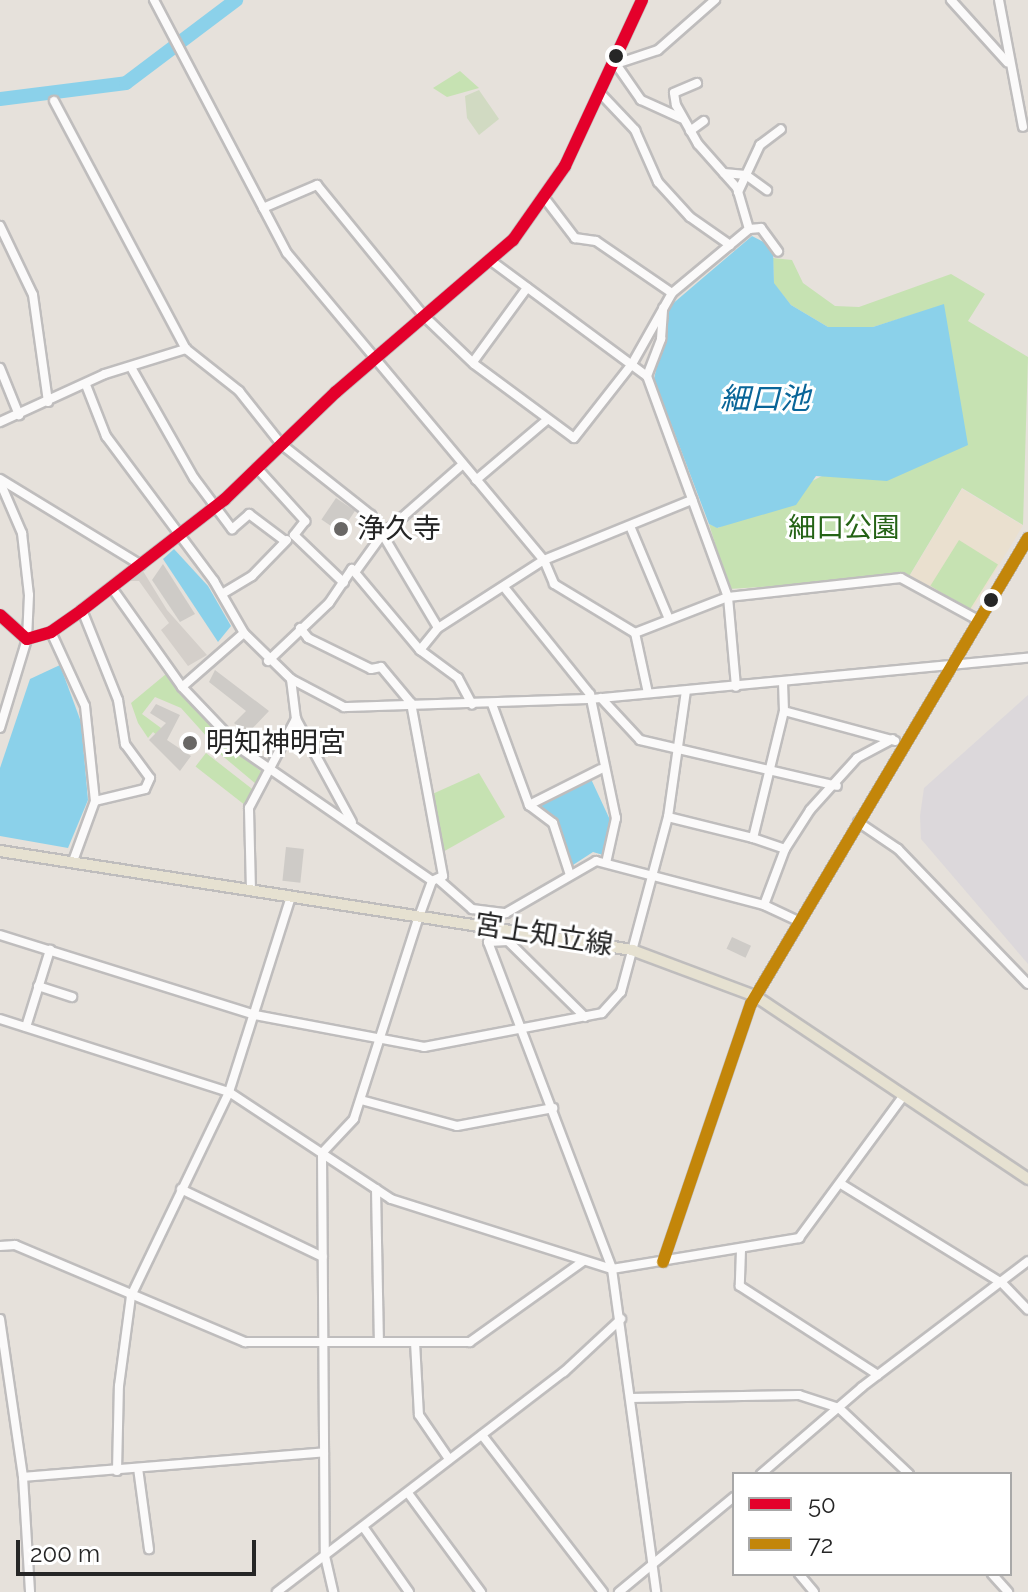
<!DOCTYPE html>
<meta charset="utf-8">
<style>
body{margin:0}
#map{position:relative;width:1028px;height:1592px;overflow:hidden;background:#e6e1db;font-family:Raleway,"Noto Sans JP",sans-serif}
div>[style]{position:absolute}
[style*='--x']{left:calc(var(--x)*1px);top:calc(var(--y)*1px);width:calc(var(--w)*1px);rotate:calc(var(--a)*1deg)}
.industrial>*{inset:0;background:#dcd8db}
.education>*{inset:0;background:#eae0cf;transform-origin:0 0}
.green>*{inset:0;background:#c6e2b2;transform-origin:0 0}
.cemetery>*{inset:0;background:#d1dac2}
.plaza>*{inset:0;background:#d4cfca}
.water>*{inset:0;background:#8bd1ea}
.river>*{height:14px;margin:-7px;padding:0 7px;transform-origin:7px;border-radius:7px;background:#8bd1ea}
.building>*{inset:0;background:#cecbc7;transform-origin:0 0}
.roads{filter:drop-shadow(2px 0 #bfbdbd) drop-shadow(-2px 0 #bfbdbd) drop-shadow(0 2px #bfbdbd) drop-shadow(0 -2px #bfbdbd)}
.minor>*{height:8px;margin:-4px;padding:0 4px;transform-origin:4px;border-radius:4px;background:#fbfafa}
.major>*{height:10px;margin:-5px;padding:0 5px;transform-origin:5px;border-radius:5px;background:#e6e1d1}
.bus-1>*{height:12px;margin:-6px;padding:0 6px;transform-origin:6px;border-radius:6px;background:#e4002b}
.bus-2>*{height:12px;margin:-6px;padding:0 6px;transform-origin:6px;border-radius:6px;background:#c3860a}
.dots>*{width:22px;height:22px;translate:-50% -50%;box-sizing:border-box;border:4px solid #fff;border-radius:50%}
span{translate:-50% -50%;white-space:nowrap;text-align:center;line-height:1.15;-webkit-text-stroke:6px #fff;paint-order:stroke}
.park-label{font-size:28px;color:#256316}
.poi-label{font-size:28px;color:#262626}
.left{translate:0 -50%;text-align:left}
.street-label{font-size:28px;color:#262626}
.water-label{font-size:30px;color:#096598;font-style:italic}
.legend{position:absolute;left:732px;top:1472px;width:280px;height:104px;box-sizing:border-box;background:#fff;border:2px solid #a8a8a8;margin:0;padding:10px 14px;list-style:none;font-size:24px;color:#262626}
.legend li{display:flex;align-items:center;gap:16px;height:40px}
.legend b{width:40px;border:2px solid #a8a8a8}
.scale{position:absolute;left:16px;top:1540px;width:240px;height:36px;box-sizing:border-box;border:4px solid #262626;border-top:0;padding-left:10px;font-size:24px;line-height:28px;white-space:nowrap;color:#262626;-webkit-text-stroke:6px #fff;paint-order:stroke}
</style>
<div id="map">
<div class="industrial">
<i style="clip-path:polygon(1028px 695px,1028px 964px,921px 839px,920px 816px,924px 788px)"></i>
</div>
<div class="education">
<i style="left:962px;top:489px;width:71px;height:103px;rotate:31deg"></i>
</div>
<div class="green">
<i style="clip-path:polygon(460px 71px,479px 88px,447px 97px,433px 88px)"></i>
<i style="clip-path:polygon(773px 258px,792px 260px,803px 283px,835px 306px,859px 307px,951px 274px,985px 294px,968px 321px,1028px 357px,1023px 525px,962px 488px,908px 578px,729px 589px,709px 524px,718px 528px,824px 475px,944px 305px,873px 327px,828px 327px,791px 305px,774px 284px)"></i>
<i style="left:959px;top:540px;width:46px;height:54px;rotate:32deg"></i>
<i style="clip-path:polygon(166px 674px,214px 730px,208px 738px,181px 708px,155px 697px,142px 714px,161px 728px,158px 736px,153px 732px,148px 738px,138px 723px,131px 703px)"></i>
<i style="clip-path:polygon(217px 734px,264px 774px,256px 784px,219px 753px,225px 744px)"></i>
<i style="left:206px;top:753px;width:61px;height:17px;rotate:38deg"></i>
<i style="clip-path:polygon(479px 773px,505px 817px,441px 853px,428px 796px)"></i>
</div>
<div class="cemetery">
<i style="clip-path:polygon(479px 90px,499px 119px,479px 135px,467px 118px,465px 96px)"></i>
</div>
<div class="plaza">
<i style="clip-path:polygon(143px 571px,167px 610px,207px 655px,188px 666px,161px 630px,169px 623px,139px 581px,130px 581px)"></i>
</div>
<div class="water">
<i style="clip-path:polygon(752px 236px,773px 247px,774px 283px,791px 305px,828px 327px,873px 327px,944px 304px,968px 445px,887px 481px,816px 476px,796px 505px,717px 528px,709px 524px,654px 379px,670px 306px)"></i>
<i style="clip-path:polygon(174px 549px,208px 586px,231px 626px,218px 642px,163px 559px)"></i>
<i style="clip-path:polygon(60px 665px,81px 722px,88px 800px,68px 848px,0 836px,0 768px,30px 679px)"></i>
<i style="clip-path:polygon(591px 779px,611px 822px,603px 855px,593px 852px,573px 865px,558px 823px,535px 805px)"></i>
</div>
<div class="river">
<i style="--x:0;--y:99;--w:127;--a:-7.2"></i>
<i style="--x:126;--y:83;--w:138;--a:-37"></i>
</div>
<div class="building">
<i style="left:336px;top:498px;width:23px;height:26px;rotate:34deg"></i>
<i style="clip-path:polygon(163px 564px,195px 614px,180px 622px,152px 580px)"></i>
<i style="clip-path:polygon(215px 670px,269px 711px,247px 734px,234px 723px,246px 711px,209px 682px)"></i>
<i style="clip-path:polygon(156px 704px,180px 715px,167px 740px,191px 756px,180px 771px,149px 740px,166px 723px,150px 713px)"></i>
<i style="left:286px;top:847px;width:18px;height:34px;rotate:6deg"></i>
<i style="left:732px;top:937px;width:21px;height:13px;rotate:25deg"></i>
</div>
<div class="roads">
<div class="minor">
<i style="--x:154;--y:0;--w:286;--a:62.3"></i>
<i style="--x:287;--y:253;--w:400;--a:50.1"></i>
<i style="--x:544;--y:560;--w:26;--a:67"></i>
<i style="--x:554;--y:584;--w:95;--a:31.2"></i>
<i style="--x:951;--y:0;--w:84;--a:47.9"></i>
<i style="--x:999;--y:0;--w:129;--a:79.3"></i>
<i style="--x:697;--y:83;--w:25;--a:157"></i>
<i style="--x:674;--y:93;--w:12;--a:81"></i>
<i style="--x:676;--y:105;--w:45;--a:60.6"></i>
<i style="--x:698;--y:144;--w:59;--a:48.4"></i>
<i style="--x:737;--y:188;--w:43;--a:73.7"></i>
<i style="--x:601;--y:94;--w:50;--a:46.6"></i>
<i style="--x:635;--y:130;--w:57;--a:66.1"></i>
<i style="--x:658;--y:182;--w:47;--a:47.6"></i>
<i style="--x:690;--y:217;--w:49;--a:35"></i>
<i style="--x:54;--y:101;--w:281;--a:62"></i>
<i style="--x:186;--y:349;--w:68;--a:38.4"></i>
<i style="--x:239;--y:391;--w:68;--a:51.6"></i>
<i style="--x:281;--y:444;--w:115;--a:38.3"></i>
<i style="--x:371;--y:515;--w:131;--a:59.3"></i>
<i style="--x:681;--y:118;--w:44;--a:-155.8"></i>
<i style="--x:641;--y:100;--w:44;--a:-124.8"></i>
<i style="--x:616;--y:64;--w:44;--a:-18.4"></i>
<i style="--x:658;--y:50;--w:76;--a:-41.3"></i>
<i style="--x:690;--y:131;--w:17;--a:-36"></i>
<i style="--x:724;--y:173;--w:22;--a:5"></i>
<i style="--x:746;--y:175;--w:26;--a:36"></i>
<i style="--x:738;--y:192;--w:52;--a:-64.9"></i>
<i style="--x:760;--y:145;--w:26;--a:-37"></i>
<i style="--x:546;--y:200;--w:48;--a:52.7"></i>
<i style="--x:575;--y:238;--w:21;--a:8"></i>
<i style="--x:596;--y:241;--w:92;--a:34.4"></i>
<i style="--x:263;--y:208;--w:59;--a:-23.1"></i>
<i style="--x:317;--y:185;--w:169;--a:50.8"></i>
<i style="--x:424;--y:316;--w:69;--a:43.8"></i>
<i style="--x:474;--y:364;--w:124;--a:36.5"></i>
<i style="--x:574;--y:438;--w:94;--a:-51.9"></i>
<i style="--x:632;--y:364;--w:81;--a:-60.6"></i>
<i style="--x:672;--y:293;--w:100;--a:-39.7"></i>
<i style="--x:749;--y:229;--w:12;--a:-5"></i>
<i style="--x:761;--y:228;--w:29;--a:54"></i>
<i style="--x:0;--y:226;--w:76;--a:64.4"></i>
<i style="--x:33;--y:295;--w:108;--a:82"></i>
<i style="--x:490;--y:260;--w:195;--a:36.5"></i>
<i style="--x:647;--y:376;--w:235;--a:69.9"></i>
<i style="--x:728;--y:597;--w:90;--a:84.9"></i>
<i style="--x:473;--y:362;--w:92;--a:-53.9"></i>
<i style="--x:0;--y:368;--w:51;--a:68"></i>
<i style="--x:132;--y:369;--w:125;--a:60.4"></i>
<i style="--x:194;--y:478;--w:64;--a:53.3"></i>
<i style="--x:232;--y:529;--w:23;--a:-41"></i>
<i style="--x:249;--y:514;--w:45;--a:36.9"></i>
<i style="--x:647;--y:376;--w:40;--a:-69"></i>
<i style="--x:661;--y:339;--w:31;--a:-86"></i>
<i style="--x:86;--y:385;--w:55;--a:68.6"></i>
<i style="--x:106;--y:436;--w:181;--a:53.3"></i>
<i style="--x:214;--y:581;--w:60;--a:60"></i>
<i style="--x:244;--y:633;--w:66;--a:44.4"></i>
<i style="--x:291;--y:679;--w:60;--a:27.8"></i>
<i style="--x:344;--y:707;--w:247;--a:-1.9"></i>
<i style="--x:591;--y:699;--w:439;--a:-5.4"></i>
<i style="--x:0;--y:422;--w:115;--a:-24.6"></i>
<i style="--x:105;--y:374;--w:85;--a:-17.2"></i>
<i style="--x:257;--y:468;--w:72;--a:47.8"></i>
<i style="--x:305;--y:521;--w:18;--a:128"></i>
<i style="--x:294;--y:535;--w:69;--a:43.8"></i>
<i style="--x:0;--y:479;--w:165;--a:31.4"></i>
<i style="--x:476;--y:480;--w:94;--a:-40.3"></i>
<i style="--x:0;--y:482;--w:56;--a:66.7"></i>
<i style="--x:22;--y:533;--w:62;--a:83.6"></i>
<i style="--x:29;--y:595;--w:44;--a:92.6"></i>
<i style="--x:27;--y:639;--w:93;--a:106.9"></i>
<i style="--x:630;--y:526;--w:99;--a:67.3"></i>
<i style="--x:356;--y:571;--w:44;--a:-54.2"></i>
<i style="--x:382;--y:535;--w:106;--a:-41.2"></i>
<i style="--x:504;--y:587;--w:137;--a:51.2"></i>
<i style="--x:590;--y:694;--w:127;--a:78.2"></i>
<i style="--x:616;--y:818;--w:46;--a:102.5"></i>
<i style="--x:112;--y:588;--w:121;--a:54.7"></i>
<i style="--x:182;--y:687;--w:86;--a:46.4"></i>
<i style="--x:241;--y:749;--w:232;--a:34.6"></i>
<i style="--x:222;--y:594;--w:35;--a:-31"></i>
<i style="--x:252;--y:576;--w:50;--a:-45.8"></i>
<i style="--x:82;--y:610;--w:97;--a:68.2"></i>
<i style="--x:118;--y:700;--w:45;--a:81"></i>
<i style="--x:125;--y:744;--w:42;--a:53.7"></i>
<i style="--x:150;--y:778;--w:12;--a:114"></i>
<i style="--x:145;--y:789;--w:51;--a:166.5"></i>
<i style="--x:0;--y:615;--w:36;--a:42"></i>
<i style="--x:27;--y:639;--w:25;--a:-16"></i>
<i style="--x:51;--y:632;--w:38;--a:-35"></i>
<i style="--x:82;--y:610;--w:180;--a:-37.8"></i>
<i style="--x:224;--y:500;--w:156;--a:-44"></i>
<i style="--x:336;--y:392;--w:233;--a:-40.7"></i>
<i style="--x:513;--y:240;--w:90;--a:-54.9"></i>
<i style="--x:565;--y:166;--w:183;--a:-65.1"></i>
<i style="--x:300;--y:628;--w:13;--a:51"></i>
<i style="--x:308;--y:638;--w:70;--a:26.2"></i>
<i style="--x:371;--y:669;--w:10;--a:-11"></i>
<i style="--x:381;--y:667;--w:47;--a:50.2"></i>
<i style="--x:411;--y:703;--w:176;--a:79.5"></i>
<i style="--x:443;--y:876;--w:12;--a:156"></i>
<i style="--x:432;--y:881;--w:37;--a:110"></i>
<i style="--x:419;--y:916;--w:213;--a:107.8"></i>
<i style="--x:354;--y:1119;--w:47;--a:133.3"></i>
<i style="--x:322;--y:1153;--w:403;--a:89.6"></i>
<i style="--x:325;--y:1556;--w:37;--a:77"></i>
<i style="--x:51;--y:632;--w:81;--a:65.3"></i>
<i style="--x:85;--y:706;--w:96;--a:84"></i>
<i style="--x:95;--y:801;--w:64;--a:110.1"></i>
<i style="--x:635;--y:633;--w:100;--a:-21.2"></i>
<i style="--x:728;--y:597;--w:174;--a:-6.3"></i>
<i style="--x:901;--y:578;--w:88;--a:28.6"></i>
<i style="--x:635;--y:633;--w:61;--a:77.8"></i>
<i style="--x:420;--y:650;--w:28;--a:-51"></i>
<i style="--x:438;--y:628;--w:126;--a:-32.7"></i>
<i style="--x:544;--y:560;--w:160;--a:-22.1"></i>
<i style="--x:268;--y:661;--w:84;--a:-43.6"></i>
<i style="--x:329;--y:603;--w:41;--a:-55.9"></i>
<i style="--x:352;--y:569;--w:106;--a:50"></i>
<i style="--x:420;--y:650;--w:47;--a:36.4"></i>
<i style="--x:458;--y:678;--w:30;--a:62"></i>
<i style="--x:291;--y:679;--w:40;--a:82.9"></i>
<i style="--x:296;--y:719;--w:117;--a:61.5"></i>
<i style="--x:182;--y:687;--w:82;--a:-41.1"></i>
<i style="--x:601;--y:698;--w:57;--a:47.1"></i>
<i style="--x:640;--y:740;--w:202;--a:13.1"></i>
<i style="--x:492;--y:704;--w:108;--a:69.9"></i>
<i style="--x:529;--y:805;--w:30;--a:37"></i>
<i style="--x:553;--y:823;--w:55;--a:71.9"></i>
<i style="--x:784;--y:711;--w:115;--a:15.1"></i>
<i style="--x:529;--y:805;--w:80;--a:-26.6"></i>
<i style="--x:668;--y:817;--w:88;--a:13.9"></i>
<i style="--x:753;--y:838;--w:131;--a:-76.3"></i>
<i style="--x:784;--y:711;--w:28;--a:-92"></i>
<i style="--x:858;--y:822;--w:48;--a:34"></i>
<i style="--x:898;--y:849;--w:187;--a:46.1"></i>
<i style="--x:753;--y:838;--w:34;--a:19"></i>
<i style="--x:439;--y:880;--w:44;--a:41.3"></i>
<i style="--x:472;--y:909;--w:34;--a:7"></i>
<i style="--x:506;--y:913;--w:104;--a:-30"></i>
<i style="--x:596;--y:861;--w:174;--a:14.7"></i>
<i style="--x:764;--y:905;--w:38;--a:25"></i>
<i style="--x:251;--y:891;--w:83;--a:-91.4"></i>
<i style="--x:249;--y:808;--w:101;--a:-62.2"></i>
<i style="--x:764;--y:905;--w:60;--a:-69.4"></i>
<i style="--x:785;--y:849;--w:46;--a:-57.3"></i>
<i style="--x:810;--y:810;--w:70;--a:-47.9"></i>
<i style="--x:857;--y:758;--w:40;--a:-28"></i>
<i style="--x:0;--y:935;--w:267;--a:17.4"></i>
<i style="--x:255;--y:1015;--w:172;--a:10.7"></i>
<i style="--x:424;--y:1047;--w:181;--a:-10.8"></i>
<i style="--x:602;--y:1013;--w:28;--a:-48"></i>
<i style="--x:621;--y:992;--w:181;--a:-75"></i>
<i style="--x:668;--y:817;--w:127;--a:-81.9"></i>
<i style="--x:38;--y:986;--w:36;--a:18"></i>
<i style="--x:585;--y:1017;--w:108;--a:-135.4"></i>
<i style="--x:508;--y:941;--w:20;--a:177"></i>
<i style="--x:488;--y:942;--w:350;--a:69.2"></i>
<i style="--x:612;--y:1269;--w:326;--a:82.2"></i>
<i style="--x:0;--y:1019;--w:240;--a:17.7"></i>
<i style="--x:229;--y:1092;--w:194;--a:33.4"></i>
<i style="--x:391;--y:1199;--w:232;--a:17.6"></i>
<i style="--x:612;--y:1269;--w:190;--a:-9.4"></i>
<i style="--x:799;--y:1238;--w:177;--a:-53.7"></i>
<i style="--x:26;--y:1027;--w:81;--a:-72.7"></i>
<i style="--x:361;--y:1100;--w:99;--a:15.2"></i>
<i style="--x:457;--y:1126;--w:98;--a:-10.6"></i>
<i style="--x:841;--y:1184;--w:189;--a:31.6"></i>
<i style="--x:1002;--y:1283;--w:37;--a:46"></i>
<i style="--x:181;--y:1189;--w:157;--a:25.6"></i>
<i style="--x:376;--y:1189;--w:153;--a:88.9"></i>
<i style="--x:0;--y:1246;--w:15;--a:-4"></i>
<i style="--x:15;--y:1245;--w:250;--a:22.9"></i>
<i style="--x:245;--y:1342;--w:225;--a:0"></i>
<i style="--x:470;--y:1342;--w:138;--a:-35.5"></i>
<i style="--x:741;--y:1250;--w:36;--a:92"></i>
<i style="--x:740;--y:1286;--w:164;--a:32.8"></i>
<i style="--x:663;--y:1262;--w:273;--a:-71.2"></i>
<i style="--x:751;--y:1004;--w:542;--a:-59.27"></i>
<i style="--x:0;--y:1319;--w:160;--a:81.7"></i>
<i style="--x:23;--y:1477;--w:115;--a:86.5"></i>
<i style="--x:415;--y:1342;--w:73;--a:86.9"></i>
<i style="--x:419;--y:1415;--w:53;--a:55.7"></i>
<i style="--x:630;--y:1398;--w:169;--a:-1"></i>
<i style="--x:799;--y:1395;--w:42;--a:18"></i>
<i style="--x:839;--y:1408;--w:96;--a:43.3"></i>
<i style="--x:482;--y:1435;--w:198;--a:52.4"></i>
<i style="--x:138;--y:1468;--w:82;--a:82.3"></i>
<i style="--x:117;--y:1471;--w:85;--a:-88.7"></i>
<i style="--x:119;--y:1386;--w:91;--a:-82.4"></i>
<i style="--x:131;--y:1296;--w:226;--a:-64.3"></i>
<i style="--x:229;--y:1092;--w:205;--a:-72.4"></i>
<i style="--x:761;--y:1474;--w:133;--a:-40.7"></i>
<i style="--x:862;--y:1387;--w:208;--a:-37.2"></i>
<i style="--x:23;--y:1477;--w:302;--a:-4.7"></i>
<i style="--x:408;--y:1493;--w:123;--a:53.6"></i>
<i style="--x:364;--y:1528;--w:78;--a:54.9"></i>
<i style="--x:799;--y:1574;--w:23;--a:50"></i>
<i style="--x:992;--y:1574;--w:24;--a:48"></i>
<i style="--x:277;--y:1592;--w:362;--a:-37.5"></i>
<i style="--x:564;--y:1372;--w:78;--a:-42.9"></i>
<i style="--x:619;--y:1592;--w:149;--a:-39.6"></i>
</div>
<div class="major">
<i style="--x:0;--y:851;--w:640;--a:8.9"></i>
<i style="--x:632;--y:950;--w:131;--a:20.5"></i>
<i style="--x:755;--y:996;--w:329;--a:33.8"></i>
</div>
</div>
<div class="bus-1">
<i style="--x:0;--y:615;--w:36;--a:42"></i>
<i style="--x:27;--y:639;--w:25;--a:-16"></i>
<i style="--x:51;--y:632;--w:38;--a:-35"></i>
<i style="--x:82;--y:610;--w:180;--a:-37.8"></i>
<i style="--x:224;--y:500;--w:156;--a:-44"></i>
<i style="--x:336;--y:392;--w:233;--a:-40.7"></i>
<i style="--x:513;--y:240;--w:90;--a:-54.9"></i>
<i style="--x:565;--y:166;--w:183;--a:-65.1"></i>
</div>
<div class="bus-2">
<i style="--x:663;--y:1262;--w:273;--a:-71.2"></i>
<i style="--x:751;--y:1004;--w:542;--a:-59.27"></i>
</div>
<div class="dots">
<i style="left:616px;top:56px;background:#262626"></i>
<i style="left:341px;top:529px;background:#696765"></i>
<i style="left:991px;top:600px;background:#262626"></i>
<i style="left:190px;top:743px;background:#696765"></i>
</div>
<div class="park-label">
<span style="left:844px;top:528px">細口公園</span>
</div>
<div class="poi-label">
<span class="left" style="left:357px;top:529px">浄久寺</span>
<span class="left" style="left:206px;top:743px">明知神明宮</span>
</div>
<div class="street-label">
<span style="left:544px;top:935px;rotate:9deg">宮上知立線</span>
</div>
<div class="water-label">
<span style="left:765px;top:399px">細口池</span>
</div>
<ul class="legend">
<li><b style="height:10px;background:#e4002b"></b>50</li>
<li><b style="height:10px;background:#c3860a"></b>72</li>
</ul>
<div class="scale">200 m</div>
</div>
